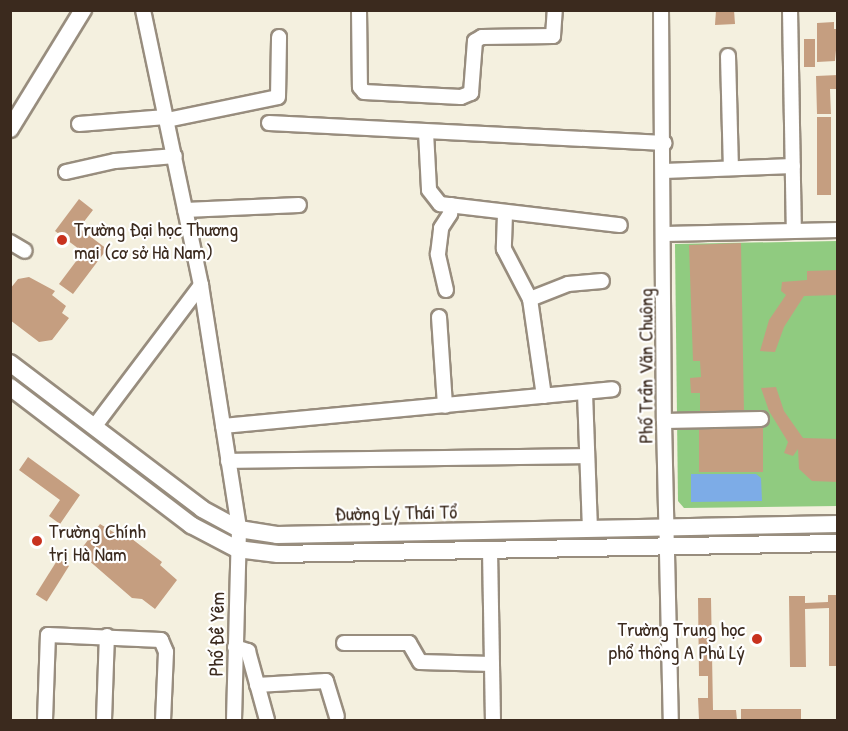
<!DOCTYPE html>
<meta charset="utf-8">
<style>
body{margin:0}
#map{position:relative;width:848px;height:731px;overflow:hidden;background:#f4f0df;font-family:"Patrick Hand",sans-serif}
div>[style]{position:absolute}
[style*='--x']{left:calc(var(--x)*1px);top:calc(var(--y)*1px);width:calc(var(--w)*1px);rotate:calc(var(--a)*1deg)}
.green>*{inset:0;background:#90cb80}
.water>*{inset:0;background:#7dace7}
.building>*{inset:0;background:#c59e80;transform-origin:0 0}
.roads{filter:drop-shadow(2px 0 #988d7e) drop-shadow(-2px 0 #988d7e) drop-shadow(0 2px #988d7e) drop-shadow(0 -2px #988d7e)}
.minor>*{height:14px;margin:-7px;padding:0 7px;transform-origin:7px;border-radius:7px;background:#fff}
.major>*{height:16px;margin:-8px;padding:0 8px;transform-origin:8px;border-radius:8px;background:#fff}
.dots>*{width:16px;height:16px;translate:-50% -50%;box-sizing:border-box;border:3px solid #fff;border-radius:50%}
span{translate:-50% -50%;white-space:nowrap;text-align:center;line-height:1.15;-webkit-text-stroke:4.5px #fff;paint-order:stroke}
.poi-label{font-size:20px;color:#3b2a1e}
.left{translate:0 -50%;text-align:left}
.right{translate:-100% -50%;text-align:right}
.street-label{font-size:20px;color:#3b2a1e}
.frame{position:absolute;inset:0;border:12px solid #3b2a1e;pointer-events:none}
</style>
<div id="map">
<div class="green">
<i style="clip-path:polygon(837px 241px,837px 506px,684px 508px,678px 501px,675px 244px)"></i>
</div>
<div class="water">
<i style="clip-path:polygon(691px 474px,756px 474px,761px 478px,762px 501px,691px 502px)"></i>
</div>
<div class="building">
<i style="clip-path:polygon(734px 10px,735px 24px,715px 25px,716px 10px)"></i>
<i style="clip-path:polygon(834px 22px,834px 29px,838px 29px,835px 61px,817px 62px,817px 23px)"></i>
<i style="left:804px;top:39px;width:11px;height:28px"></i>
<i style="clip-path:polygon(838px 75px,838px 89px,830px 89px,831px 114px,817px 114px,816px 76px)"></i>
<i style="left:817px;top:117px;width:14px;height:78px"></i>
<i style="clip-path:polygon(79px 199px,93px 210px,79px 228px,107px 249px,73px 294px,59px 284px,83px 252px,55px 231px)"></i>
<i style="clip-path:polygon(741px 243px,744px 412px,700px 413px,700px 393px,691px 393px,690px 378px,701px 377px,700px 361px,693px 361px,689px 245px)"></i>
<i style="clip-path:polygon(838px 270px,838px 295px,804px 296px,784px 327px,775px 352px,760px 351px,769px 320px,786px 295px,781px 291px,782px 282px,807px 280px,807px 271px)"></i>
<i style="clip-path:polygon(29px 277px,55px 291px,52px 295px,66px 306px,62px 313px,69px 318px,52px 340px,39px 342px,10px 320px,10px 289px,18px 279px)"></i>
<i style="clip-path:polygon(776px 387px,784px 411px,803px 438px,838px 439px,838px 482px,812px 481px,799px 469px,798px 449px,793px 456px,784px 453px,788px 442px,769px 411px,761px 388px)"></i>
<i style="left:699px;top:424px;width:64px;height:48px"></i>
<i style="clip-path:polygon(28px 457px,80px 495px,60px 524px,49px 516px,60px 500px,19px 470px)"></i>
<i style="clip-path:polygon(100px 524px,120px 536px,123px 532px,162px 562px,160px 565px,177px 580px,155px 609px,142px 599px,132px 598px,79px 552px)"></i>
<i style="left:58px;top:559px;width:13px;height:42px;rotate:32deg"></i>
<i style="clip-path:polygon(828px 595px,838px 595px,838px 666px,829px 666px,829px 608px,805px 609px,806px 667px,790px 667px,789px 596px,805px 596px,805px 603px,828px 602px)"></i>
<i style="clip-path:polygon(698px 598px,711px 598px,713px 710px,736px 710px,737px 720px,699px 720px,698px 698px,708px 698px,708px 676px,699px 676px)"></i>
<i style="left:741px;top:709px;width:60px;height:11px"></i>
</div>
<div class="roads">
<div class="minor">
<i style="--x:143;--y:10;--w:281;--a:78.1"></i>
<i style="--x:201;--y:285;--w:247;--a:81.1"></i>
<i style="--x:239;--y:529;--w:191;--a:91.5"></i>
<i style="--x:359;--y:10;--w:77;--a:89.3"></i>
<i style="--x:360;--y:87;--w:6;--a:51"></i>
<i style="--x:364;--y:92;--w:97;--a:3"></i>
<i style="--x:461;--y:97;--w:11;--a:-22"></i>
<i style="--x:471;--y:93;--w:52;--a:-85.6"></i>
<i style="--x:475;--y:41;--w:8;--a:-30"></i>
<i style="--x:482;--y:37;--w:71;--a:-0.8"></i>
<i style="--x:553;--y:36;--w:26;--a:-86"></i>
<i style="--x:661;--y:10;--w:411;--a:89.6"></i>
<i style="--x:664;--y:421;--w:299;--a:88.7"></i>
<i style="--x:790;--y:10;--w:220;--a:89"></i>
<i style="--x:728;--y:56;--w:112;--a:88.5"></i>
<i style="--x:167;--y:120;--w:113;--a:-11.7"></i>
<i style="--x:278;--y:97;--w:60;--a:-89"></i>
<i style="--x:269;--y:123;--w:396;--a:2.9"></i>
<i style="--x:79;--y:124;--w:87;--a:-4.6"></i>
<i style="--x:426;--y:132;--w:58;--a:87"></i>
<i style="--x:429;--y:190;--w:18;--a:52"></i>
<i style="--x:440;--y:204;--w:181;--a:6.7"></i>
<i style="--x:664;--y:171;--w:129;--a:-2.2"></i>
<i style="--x:66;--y:172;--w:50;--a:-12.7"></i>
<i style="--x:115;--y:161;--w:60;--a:-4.8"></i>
<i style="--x:185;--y:210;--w:114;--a:-2.5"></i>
<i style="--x:505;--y:214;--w:35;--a:92"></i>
<i style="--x:504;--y:249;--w:56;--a:62.5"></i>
<i style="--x:530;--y:299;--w:98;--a:81.8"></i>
<i style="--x:665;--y:234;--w:173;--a:-1.3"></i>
<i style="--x:10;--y:242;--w:17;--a:31"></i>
<i style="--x:446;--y:290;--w:37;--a:-103"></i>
<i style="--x:438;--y:254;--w:26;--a:-83"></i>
<i style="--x:441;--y:228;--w:17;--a:-57"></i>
<i style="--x:450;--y:214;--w:9;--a:-84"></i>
<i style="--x:530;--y:299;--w:41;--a:-21.5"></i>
<i style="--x:568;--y:284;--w:34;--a:-5"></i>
<i style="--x:439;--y:317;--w:89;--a:86.1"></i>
<i style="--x:585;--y:393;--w:136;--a:87.9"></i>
<i style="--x:664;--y:421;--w:97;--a:-1.2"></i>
<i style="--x:223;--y:426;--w:391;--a:-5.4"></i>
<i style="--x:94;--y:427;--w:178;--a:-53"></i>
<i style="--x:228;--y:461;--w:359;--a:-0.8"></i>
<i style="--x:490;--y:550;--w:170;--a:89"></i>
<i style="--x:344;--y:643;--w:65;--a:0"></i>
<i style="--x:409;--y:643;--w:22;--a:60"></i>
<i style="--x:420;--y:662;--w:72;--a:1.6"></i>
<i style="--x:235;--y:647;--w:14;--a:17"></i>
<i style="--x:248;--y:651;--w:72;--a:74.6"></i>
<i style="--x:257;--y:685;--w:69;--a:-3.3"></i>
<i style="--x:326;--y:681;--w:37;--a:73"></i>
<i style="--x:45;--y:720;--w:85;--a:-88"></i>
<i style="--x:48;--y:635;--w:113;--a:2.5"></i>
<i style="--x:161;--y:640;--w:13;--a:67"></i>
<i style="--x:166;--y:652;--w:68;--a:92.5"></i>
<i style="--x:104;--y:720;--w:84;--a:-88"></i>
</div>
<div class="major">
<i style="--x:10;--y:129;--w:140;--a:-58.5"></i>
<i style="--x:10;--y:363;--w:241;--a:37.2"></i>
<i style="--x:202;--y:509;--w:42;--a:28.4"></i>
<i style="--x:239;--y:529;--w:38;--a:9"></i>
<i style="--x:277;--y:535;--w:561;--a:-1.12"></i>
<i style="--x:10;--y:387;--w:228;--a:37.3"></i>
<i style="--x:191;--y:525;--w:52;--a:27.6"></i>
<i style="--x:237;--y:549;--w:41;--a:7"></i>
<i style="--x:278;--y:554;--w:560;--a:-1.13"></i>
</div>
</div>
<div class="dots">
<i style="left:62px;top:240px;background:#c8321e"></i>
<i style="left:37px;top:541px;background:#c8321e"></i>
<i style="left:757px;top:639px;background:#c8321e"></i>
</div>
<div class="poi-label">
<span class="left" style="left:74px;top:240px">Trường Đại học Thương<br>mại (cơ sở Hà Nam)</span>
<span class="left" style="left:49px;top:542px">Trường Chính<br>trị Hà Nam</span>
<span class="right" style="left:745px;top:640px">Trường Trung học<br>phổ thông A Phủ Lý</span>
</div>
<div class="street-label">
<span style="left:645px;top:366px;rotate:-90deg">Phố Trần Văn Chuông</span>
<span style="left:396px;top:512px;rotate:-1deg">Đường Lý Thái Tổ</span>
<span style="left:216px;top:634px;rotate:-89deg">Phố Đề Yêm</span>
</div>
<div class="frame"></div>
</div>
